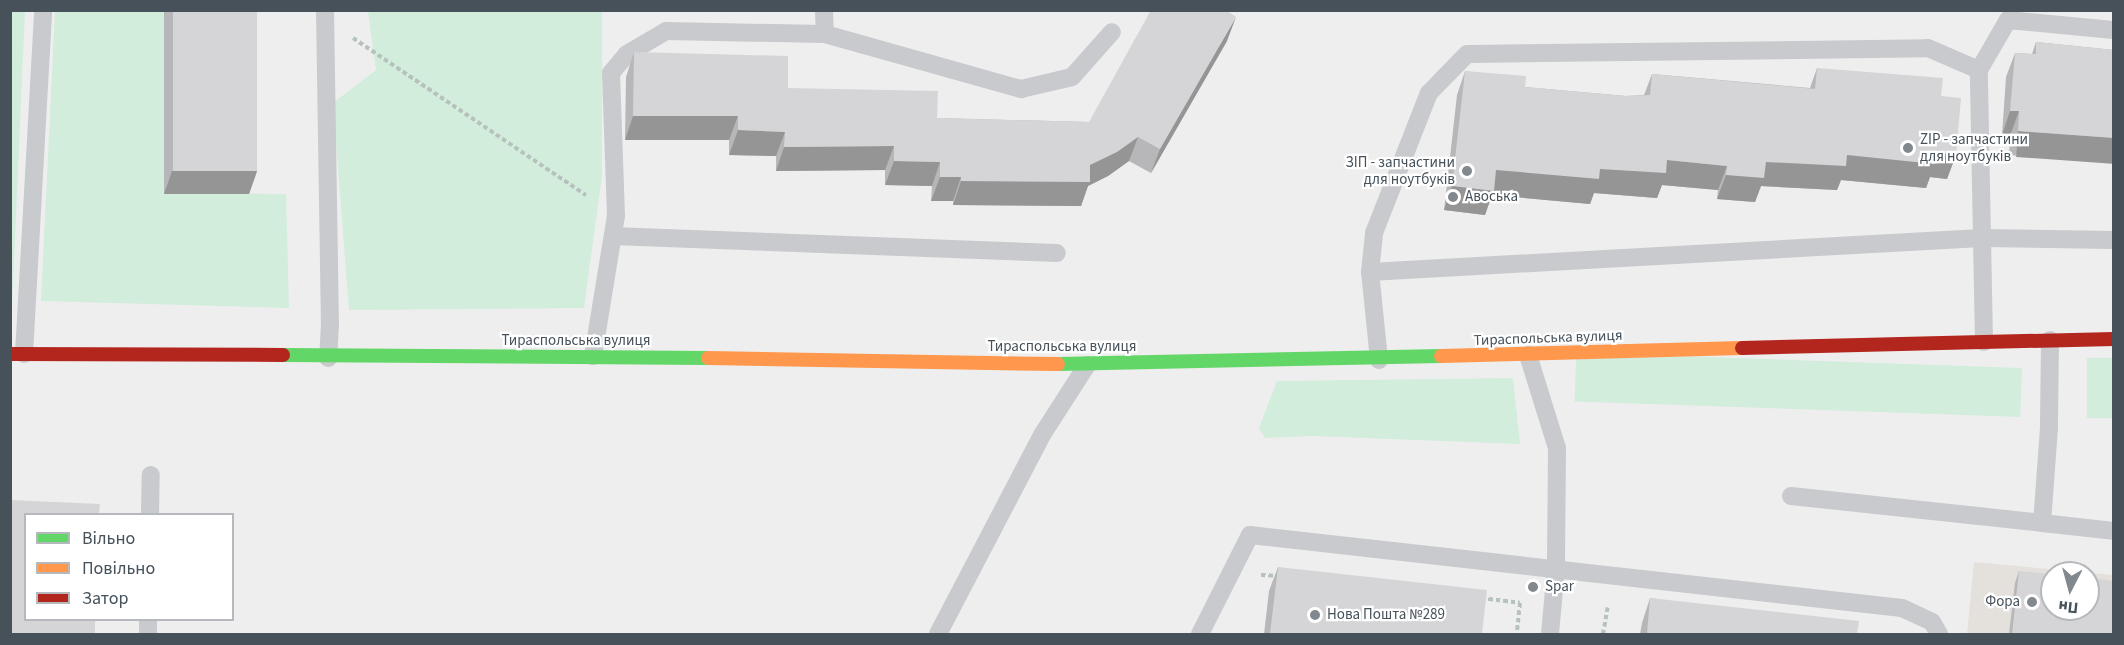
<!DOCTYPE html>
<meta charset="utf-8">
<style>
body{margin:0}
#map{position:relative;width:2124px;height:645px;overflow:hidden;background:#efeeee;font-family:"Source Sans 3",sans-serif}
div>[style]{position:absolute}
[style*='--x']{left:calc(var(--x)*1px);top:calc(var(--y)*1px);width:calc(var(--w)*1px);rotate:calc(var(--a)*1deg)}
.commercial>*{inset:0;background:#e4e1dc}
.green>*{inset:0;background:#d2eddc;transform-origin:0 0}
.path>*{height:4px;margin-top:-2px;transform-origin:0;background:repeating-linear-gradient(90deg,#b6c2be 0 4.5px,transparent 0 7.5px)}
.lane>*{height:18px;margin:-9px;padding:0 9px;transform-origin:9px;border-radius:9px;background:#c8cacd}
.fast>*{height:14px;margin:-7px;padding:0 7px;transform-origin:7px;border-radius:7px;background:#63d668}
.slow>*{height:14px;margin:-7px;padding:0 7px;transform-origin:7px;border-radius:7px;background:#ff974d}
.jam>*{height:14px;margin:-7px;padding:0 7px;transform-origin:7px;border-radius:7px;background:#b3261e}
.wall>*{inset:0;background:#b7b7b9}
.shaded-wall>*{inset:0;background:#959596;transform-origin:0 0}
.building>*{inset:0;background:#d5d5d7;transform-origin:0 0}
.dots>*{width:16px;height:16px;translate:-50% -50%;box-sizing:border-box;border:3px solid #fff;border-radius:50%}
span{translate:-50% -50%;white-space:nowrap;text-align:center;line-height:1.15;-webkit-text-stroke:4.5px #fff;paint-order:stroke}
.poi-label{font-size:15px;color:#46515a}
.left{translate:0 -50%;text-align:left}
.right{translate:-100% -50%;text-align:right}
.street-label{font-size:15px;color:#46515a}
.frame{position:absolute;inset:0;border:12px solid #46515a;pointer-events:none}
.legend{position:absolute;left:24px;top:513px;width:210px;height:108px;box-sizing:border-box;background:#fff;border:2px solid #b5b9bd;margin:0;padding:8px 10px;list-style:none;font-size:18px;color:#46515a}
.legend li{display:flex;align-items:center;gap:12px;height:30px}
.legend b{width:30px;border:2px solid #b5b9bd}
.north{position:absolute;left:2040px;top:561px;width:60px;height:60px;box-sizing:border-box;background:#fff;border:2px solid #b5b9bd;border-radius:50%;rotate:186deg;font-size:16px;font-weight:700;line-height:24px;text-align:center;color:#46515a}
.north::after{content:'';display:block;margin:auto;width:21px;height:27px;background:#81888e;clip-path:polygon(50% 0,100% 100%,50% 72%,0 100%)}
</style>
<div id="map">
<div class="commercial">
<i style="clip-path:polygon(evenodd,1974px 562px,2113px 575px,2113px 634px,1967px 634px,1974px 562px,2052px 573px,2088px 573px,2088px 609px,2052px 609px,2052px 573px)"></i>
</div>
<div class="green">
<i style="clip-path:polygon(25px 10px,12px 309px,11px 309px,10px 11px)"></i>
<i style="clip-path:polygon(55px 11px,164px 11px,164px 193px,286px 194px,289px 308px,41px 301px)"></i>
<i style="clip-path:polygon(368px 11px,602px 11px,602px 176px,584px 308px,349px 310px,333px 103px,376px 70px)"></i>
<i style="left:2113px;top:358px;width:60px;height:26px;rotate:90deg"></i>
<i style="left:2022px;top:368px;width:49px;height:446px;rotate:92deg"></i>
<i style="clip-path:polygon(1513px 378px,1520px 444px,1313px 436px,1265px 438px,1259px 428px,1277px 381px)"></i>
</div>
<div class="path">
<i style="--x:353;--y:38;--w:281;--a:34"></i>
<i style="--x:1261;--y:575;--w:19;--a:3"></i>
<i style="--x:1481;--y:598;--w:39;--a:7"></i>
<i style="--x:1520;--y:603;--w:31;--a:96"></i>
<i style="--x:1603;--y:634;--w:27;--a:-80"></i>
</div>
<div class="lane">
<i style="--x:325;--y:10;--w:313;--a:89.1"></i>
<i style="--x:330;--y:323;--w:35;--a:93"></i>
<i style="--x:824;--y:10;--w:24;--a:88"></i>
<i style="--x:613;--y:236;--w:444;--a:2.2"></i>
<i style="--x:1370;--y:272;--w:612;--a:-3.19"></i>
<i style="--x:1981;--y:238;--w:133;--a:0.9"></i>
<i style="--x:2050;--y:340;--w:88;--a:90.7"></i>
<i style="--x:2049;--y:428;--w:95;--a:94.2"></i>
<i style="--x:2042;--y:523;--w:72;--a:6.3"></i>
<i style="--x:1984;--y:342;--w:272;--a:-91.1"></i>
<i style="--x:1979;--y:70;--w:58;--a:-59.9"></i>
<i style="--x:2008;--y:20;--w:106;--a:5.4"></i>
<i style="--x:24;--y:354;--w:345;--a:-86.8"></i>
<i style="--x:1528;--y:355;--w:97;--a:72.7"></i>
<i style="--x:1557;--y:448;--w:120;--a:90.5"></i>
<i style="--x:1556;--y:568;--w:66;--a:95.2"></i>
<i style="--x:593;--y:356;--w:142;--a:-80.7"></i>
<i style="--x:616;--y:216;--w:143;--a:-92"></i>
<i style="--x:611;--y:73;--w:25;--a:-50"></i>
<i style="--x:627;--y:54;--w:45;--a:-30.5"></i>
<i style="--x:666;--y:31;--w:159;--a:1.1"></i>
<i style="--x:825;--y:34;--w:204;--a:15.7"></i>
<i style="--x:1021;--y:89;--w:52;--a:-13.2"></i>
<i style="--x:1072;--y:77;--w:60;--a:-48.4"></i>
<i style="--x:1379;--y:360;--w:88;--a:-95.8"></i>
<i style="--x:1370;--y:272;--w:39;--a:-84"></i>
<i style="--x:1374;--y:233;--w:150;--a:-68.6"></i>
<i style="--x:1429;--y:93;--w:54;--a:-45.7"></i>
<i style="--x:1467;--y:54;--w:461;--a:-0.7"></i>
<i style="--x:1928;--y:48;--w:56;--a:23.3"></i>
<i style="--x:1791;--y:496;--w:252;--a:6.1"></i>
<i style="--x:150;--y:514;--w:39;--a:-89"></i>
<i style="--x:148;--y:634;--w:14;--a:-90"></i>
<i style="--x:938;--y:634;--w:225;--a:-62.4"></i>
<i style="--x:1042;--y:435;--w:83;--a:-57.3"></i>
<i style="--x:1200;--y:634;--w:111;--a:-63.2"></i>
<i style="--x:1250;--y:535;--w:656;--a:6.39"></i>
<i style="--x:1902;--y:608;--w:33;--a:25"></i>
<i style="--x:1932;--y:622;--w:14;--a:60"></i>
</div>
<div class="fast">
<i style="--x:283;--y:355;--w:425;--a:0.4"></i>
<i style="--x:1058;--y:364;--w:383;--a:-1.2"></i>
</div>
<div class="slow">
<i style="--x:1441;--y:356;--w:301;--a:-1.5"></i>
<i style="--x:708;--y:358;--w:350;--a:1"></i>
</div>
<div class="jam">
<i style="--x:1742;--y:348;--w:372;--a:-1.4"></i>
<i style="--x:10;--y:354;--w:273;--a:0.2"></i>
</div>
<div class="wall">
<i style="clip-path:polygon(164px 10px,257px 10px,257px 171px,249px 194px,164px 194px)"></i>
<i style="clip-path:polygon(1227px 41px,1151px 173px,1129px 161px,1108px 176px,1088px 186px,1081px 206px,953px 205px,953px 201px,931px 201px,932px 186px,885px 185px,885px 170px,776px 171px,776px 156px,729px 155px,729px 140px,625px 140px,626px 77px,634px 52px,788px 88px,937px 118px,1089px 122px)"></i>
<i style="clip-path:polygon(2036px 42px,2114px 50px,2114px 163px,2009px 155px,2010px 136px,2002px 135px,2006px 77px,2015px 53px,2032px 54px)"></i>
<i style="clip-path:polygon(1817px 68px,1941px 96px,1956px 155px,1947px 179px,1930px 177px,1926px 188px,1841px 180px,1837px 190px,1761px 186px,1755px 202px,1717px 199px,1718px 190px,1662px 185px,1657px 198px,1594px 193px,1590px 204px,1492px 195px,1485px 215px,1444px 210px,1457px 95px,1465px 71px,1525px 87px,1626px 96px,1644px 95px,1652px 74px,1810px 88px)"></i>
<i style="clip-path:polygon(1278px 567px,1482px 634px,1264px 634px,1269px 591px)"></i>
<i style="clip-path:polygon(2019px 571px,2114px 634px,2009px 634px,2015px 583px)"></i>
<i style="clip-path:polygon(1650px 598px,1857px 634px,1640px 634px,1642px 623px)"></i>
</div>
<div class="shaded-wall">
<i style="clip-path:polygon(1236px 17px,1227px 41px,1151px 173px,1160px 149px)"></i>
<i style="clip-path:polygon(2010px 111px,2019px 111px,2010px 136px,2002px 135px)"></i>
<i style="clip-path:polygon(633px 116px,738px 116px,729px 140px,625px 140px)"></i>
<i style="clip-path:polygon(738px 130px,785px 132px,776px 156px,729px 155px)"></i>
<i style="left:2018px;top:131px;width:96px;height:26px;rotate:4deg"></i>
<i style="clip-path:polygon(1138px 137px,1129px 161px,1108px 176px,1088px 186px,1081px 206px,953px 205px,961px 181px)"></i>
<i style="clip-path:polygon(894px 146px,885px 170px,776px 171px,784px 147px)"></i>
<i style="clip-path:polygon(1936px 153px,1956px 155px,1947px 179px,1930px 177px,1926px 188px,1841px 180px,1837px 190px,1761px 186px,1755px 202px,1717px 199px,1726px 175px,1766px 162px,1847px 155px)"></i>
<i style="clip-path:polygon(1667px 160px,1727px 166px,1718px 190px,1662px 185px,1657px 198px,1594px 193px,1590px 204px,1492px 195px,1485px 215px,1444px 210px,1452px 186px,1496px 170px,1600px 169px)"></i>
<i style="clip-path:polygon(894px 161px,940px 162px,932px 186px,885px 185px)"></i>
<i style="clip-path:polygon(172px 171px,257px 171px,249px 194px,164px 194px)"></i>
<i style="clip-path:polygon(940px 177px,961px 177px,953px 201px,931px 201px)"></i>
</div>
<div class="building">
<i style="left:173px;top:10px;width:84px;height:161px"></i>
<i style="clip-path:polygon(1151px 10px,1226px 10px,1236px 17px,1160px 149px,1138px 137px,1117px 152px,1090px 165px,1090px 182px,961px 181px,961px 177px,940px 177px,940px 162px,894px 161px,894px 146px,784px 147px,785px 132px,738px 130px,738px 116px,633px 116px,634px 52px,788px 56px,788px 88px,938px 91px,937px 118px,1089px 122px)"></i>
<i style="clip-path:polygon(2036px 42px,2114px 50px,2114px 138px,2018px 131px,2019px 111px,2010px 111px,2015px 53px,2036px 54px)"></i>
<i style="clip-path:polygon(1817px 68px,1943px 78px,1941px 96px,1961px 98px,1956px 155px,1936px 153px,1935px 164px,1847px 155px,1846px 166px,1766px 162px,1764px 178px,1726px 175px,1727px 166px,1667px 160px,1666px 173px,1600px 169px,1599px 179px,1496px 170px,1494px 191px,1452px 186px,1465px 71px,1526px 76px,1525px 87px,1626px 96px,1650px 95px,1652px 74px,1815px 89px)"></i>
<i style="clip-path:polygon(10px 500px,100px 504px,99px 514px,26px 514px,26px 620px,95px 620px,95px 634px,10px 634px)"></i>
<i style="clip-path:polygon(1278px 567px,1487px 590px,1482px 634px,1270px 634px)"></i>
<i style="clip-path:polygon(2019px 571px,2052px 574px,2052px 609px,2088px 609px,2088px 578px,2114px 581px,2114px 634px,2012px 634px)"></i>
<i style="clip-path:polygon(1650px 598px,1859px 621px,1857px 634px,1647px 634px)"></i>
</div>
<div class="dots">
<i style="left:1908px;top:148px;background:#81888e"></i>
<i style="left:1467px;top:171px;background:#81888e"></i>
<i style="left:1453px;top:197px;background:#81888e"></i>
<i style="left:1533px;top:587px;background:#81888e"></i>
<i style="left:2032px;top:602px;background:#81888e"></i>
<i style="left:1315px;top:615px;background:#81888e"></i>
</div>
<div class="poi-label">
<span class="left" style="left:1920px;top:148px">ZIP - запчастини<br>для ноутбуків</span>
<span class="right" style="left:1455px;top:171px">ЗІП - запчастини<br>для ноутбуків</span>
<span class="left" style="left:1465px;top:197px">Авоська</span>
<span class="left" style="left:1545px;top:587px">Spar</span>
<span class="right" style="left:2020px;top:602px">Фора</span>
<span class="left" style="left:1327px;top:615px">Нова Пошта №289</span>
</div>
<div class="street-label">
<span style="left:1548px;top:338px;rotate:-2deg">Тираспольська вулиця</span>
<span style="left:576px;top:341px">Тираспольська вулиця</span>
<span style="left:1062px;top:347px">Тираспольська вулиця</span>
</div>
<div class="frame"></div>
<ul class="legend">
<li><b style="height:8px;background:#63d668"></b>Вільно</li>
<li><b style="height:8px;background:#ff974d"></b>Повільно</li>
<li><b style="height:8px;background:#b3261e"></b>Затор</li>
</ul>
<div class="north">Пн</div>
</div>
